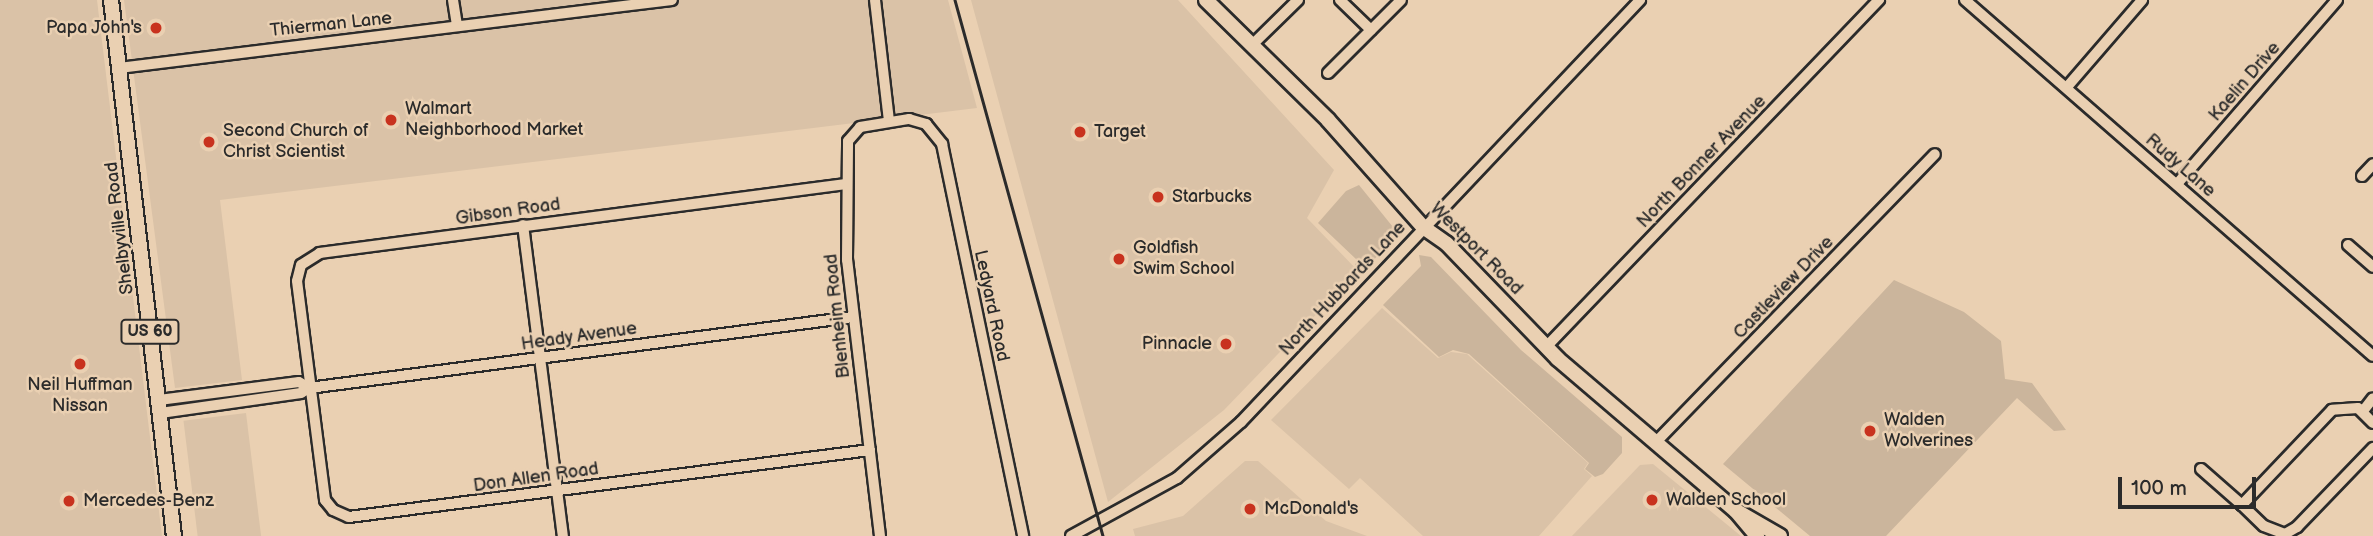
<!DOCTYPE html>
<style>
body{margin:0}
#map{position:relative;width:2373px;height:536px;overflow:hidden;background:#ead0b2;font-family:"Balsamiq Sans",sans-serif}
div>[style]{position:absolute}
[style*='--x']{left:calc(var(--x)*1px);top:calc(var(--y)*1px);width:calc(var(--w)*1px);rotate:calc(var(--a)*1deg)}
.built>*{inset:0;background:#dac2a7;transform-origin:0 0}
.green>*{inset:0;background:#cbb59c}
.roads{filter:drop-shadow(2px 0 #2b2b2b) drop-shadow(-2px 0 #2b2b2b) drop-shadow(0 2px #2b2b2b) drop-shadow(0 -2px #2b2b2b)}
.street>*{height:10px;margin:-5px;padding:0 5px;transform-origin:5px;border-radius:5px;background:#ead0b2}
.secondary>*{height:14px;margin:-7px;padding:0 7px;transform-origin:7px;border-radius:7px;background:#ead0b2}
.primary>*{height:14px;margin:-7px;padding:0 7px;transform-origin:7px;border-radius:7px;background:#ead0b2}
.rail>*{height:2.5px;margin:-1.25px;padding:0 1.25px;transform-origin:1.25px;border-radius:1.25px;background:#2b2b2b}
.dots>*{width:19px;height:19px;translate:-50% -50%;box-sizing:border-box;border:4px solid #ead0b2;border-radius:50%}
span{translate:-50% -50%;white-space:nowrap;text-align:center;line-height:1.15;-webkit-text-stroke:5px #ead0b2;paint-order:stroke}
.shield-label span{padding:2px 5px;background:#ead0b2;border:2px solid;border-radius:5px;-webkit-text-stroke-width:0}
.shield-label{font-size:16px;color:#2b2b2b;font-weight:700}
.street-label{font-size:18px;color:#2b2b2b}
.poi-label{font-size:18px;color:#2b2b2b}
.right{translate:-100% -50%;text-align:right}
.left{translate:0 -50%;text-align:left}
.scale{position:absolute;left:2118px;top:477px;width:138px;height:32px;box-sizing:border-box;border:4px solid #2b2b2b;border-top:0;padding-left:9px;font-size:21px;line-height:24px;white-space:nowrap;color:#2b2b2b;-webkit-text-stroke:5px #ead0b2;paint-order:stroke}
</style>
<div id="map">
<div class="built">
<i style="clip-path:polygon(0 0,97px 0,162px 536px,0 536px)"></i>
<i style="clip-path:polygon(124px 0,948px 0,977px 108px,220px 200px,242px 380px,175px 388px)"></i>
<i style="clip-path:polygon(971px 0,1178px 0,1334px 170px,1307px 218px,1358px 271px,1224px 410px,1108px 502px)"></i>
<i style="clip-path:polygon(1382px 308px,1438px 358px,1451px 352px,1467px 354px,1588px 463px,1584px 469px,1592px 476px,1539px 536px,1423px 536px,1360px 478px,1349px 489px,1271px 420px)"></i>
<i style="left:246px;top:413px;width:124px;height:63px;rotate:83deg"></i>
<i style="clip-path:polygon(1245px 461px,1258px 461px,1326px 521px,1367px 536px,1135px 536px,1133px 529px,1183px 516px)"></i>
<i style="clip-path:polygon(1653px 464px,1741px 536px,1572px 536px,1640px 465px)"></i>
</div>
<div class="green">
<i style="clip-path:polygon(1359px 185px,1397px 232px,1394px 240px,1362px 271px,1355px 265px,1357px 260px,1318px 223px,1346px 191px)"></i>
<i style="clip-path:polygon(1419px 255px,1431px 257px,1521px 350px,1622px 437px,1622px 453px,1603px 474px,1595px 477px,1585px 469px,1589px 463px,1469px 354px,1453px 350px,1439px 357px,1383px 305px,1421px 266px)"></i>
<i style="clip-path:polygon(1894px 280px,1964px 312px,2001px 341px,2005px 379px,2032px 383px,2066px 430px,2054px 431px,2017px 398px,1886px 536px,1810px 536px,1723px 464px)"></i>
</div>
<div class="roads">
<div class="street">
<i style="--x:453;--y:0;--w:26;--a:81"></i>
<i style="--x:875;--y:0;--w:122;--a:83.4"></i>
<i style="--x:1340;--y:0;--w:43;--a:44.1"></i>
<i style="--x:1965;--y:0;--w:541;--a:41.11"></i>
<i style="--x:1253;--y:44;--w:63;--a:-44.4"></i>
<i style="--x:119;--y:68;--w:557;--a:-7.01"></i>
<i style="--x:1328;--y:73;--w:103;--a:-45"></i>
<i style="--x:2067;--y:87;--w:115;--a:-49.2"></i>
<i style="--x:2362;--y:176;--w:16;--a:-47"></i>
<i style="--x:846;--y:184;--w:531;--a:172.53"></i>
<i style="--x:320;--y:253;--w:22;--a:148"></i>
<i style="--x:301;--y:265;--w:16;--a:104"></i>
<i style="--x:297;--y:281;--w:221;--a:82.7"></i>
<i style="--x:325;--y:500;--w:13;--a:51"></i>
<i style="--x:333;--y:510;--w:17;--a:24"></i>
<i style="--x:349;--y:517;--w:525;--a:-7.33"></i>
<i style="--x:2177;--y:184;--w:244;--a:-49"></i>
<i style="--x:523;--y:225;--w:314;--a:82.7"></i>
<i style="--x:2348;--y:245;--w:33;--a:41"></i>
<i style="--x:1547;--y:346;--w:480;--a:-46.2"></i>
<i style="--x:309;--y:388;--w:549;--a:-7.44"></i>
<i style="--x:159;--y:400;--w:141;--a:-7.3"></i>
<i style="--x:299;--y:382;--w:12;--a:31"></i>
<i style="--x:309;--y:388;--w:9;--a:148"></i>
<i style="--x:301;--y:393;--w:142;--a:171.9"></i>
<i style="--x:2363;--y:411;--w:16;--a:-52"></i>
<i style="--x:2373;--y:423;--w:21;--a:-135"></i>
<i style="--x:2358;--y:408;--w:26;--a:176"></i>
<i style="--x:2332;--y:410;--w:131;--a:133.5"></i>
<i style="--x:2242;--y:505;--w:30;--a:44"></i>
<i style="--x:2264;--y:526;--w:22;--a:21"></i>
<i style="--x:2285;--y:534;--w:14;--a:-30"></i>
<i style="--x:2297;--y:527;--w:110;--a:-46.1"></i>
<i style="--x:1655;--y:443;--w:402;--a:-45.9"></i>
<i style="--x:2201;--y:469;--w:55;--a:41.3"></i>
<i style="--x:880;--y:536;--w:278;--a:-96.8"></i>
<i style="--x:847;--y:260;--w:119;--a:-89.5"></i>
<i style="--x:848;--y:141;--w:18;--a:-49"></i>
<i style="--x:860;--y:127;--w:50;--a:-9.3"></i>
<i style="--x:909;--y:119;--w:18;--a:16"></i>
<i style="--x:926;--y:124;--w:26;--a:51"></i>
<i style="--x:942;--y:144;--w:400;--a:78.3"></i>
<i style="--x:1071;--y:536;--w:121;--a:-28.7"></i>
<i style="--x:1177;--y:478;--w:85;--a:-41.2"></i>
<i style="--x:1241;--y:422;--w:581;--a:-46.6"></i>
</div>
<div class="secondary">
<i style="--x:1206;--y:0;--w:171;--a:44.5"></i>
<i style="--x:1328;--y:120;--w:143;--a:48.4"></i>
<i style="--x:1423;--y:227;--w:29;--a:35"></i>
<i style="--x:1447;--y:244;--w:160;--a:46"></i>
<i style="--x:1558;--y:359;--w:233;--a:40.5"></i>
<i style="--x:1735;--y:510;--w:52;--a:30"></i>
<i style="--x:1736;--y:511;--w:33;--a:50"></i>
</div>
<div class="primary">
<i style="--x:111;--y:0;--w:540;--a:83.3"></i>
</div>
</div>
<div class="rail">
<i style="--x:955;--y:0;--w:556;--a:74.56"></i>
</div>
<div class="dots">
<i style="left:156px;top:28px;background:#c8321e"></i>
<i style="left:391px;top:120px;background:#c8321e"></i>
<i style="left:1080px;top:132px;background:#c8321e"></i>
<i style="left:209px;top:142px;background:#c8321e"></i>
<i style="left:1158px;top:197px;background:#c8321e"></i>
<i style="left:1119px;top:259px;background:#c8321e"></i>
<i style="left:1226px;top:344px;background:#c8321e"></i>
<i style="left:80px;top:364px;background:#c8321e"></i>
<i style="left:1870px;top:431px;background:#c8321e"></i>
<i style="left:1652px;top:500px;background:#c8321e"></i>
<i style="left:69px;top:501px;background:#c8321e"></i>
<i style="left:1250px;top:509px;background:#c8321e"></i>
</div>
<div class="shield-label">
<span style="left:150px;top:332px">US 60</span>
</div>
<div class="street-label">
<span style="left:331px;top:25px;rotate:-6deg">Thierman Lane</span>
<span style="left:2245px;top:82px;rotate:-49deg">Kaelin Drive</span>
<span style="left:1702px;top:162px;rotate:-46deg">North Bonner Avenue</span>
<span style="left:2180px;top:166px;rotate:41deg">Rudy Lane</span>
<span style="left:508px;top:212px;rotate:-8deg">Gibson Road</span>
<span style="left:120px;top:228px;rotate:-97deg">Shelbyville Road</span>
<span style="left:1476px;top:249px;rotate:45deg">Westport Road</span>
<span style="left:1784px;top:288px;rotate:-46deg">Castleview Drive</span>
<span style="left:1343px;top:289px;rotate:-47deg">North Hubbards Lane</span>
<span style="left:991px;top:306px;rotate:78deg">Ledyard Road</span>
<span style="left:838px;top:316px;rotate:-96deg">Blenheim Road</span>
<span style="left:579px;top:337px;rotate:-8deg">Heady Avenue</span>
<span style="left:536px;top:478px;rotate:-8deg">Don Allen Road</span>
</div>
<div class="poi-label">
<span class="right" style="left:142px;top:28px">Papa John's</span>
<span class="left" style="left:405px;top:120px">Walmart<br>Neighborhood Market</span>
<span class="left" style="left:223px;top:142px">Second Church of<br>Christ Scientist</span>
<span class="left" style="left:1094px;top:132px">Target</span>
<span class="left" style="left:1172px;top:197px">Starbucks</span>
<span class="left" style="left:1133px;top:259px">Goldfish<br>Swim School</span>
<span class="right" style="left:1212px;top:344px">Pinnacle</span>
<span style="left:80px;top:396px">Neil Huffman<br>Nissan</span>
<span class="left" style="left:1884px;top:431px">Walden<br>Wolverines</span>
<span class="left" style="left:1666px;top:500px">Walden School</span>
<span class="left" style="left:83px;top:501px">Mercedes-Benz</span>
<span class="left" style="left:1264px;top:509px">McDonald's</span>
</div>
<div class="scale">100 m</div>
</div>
